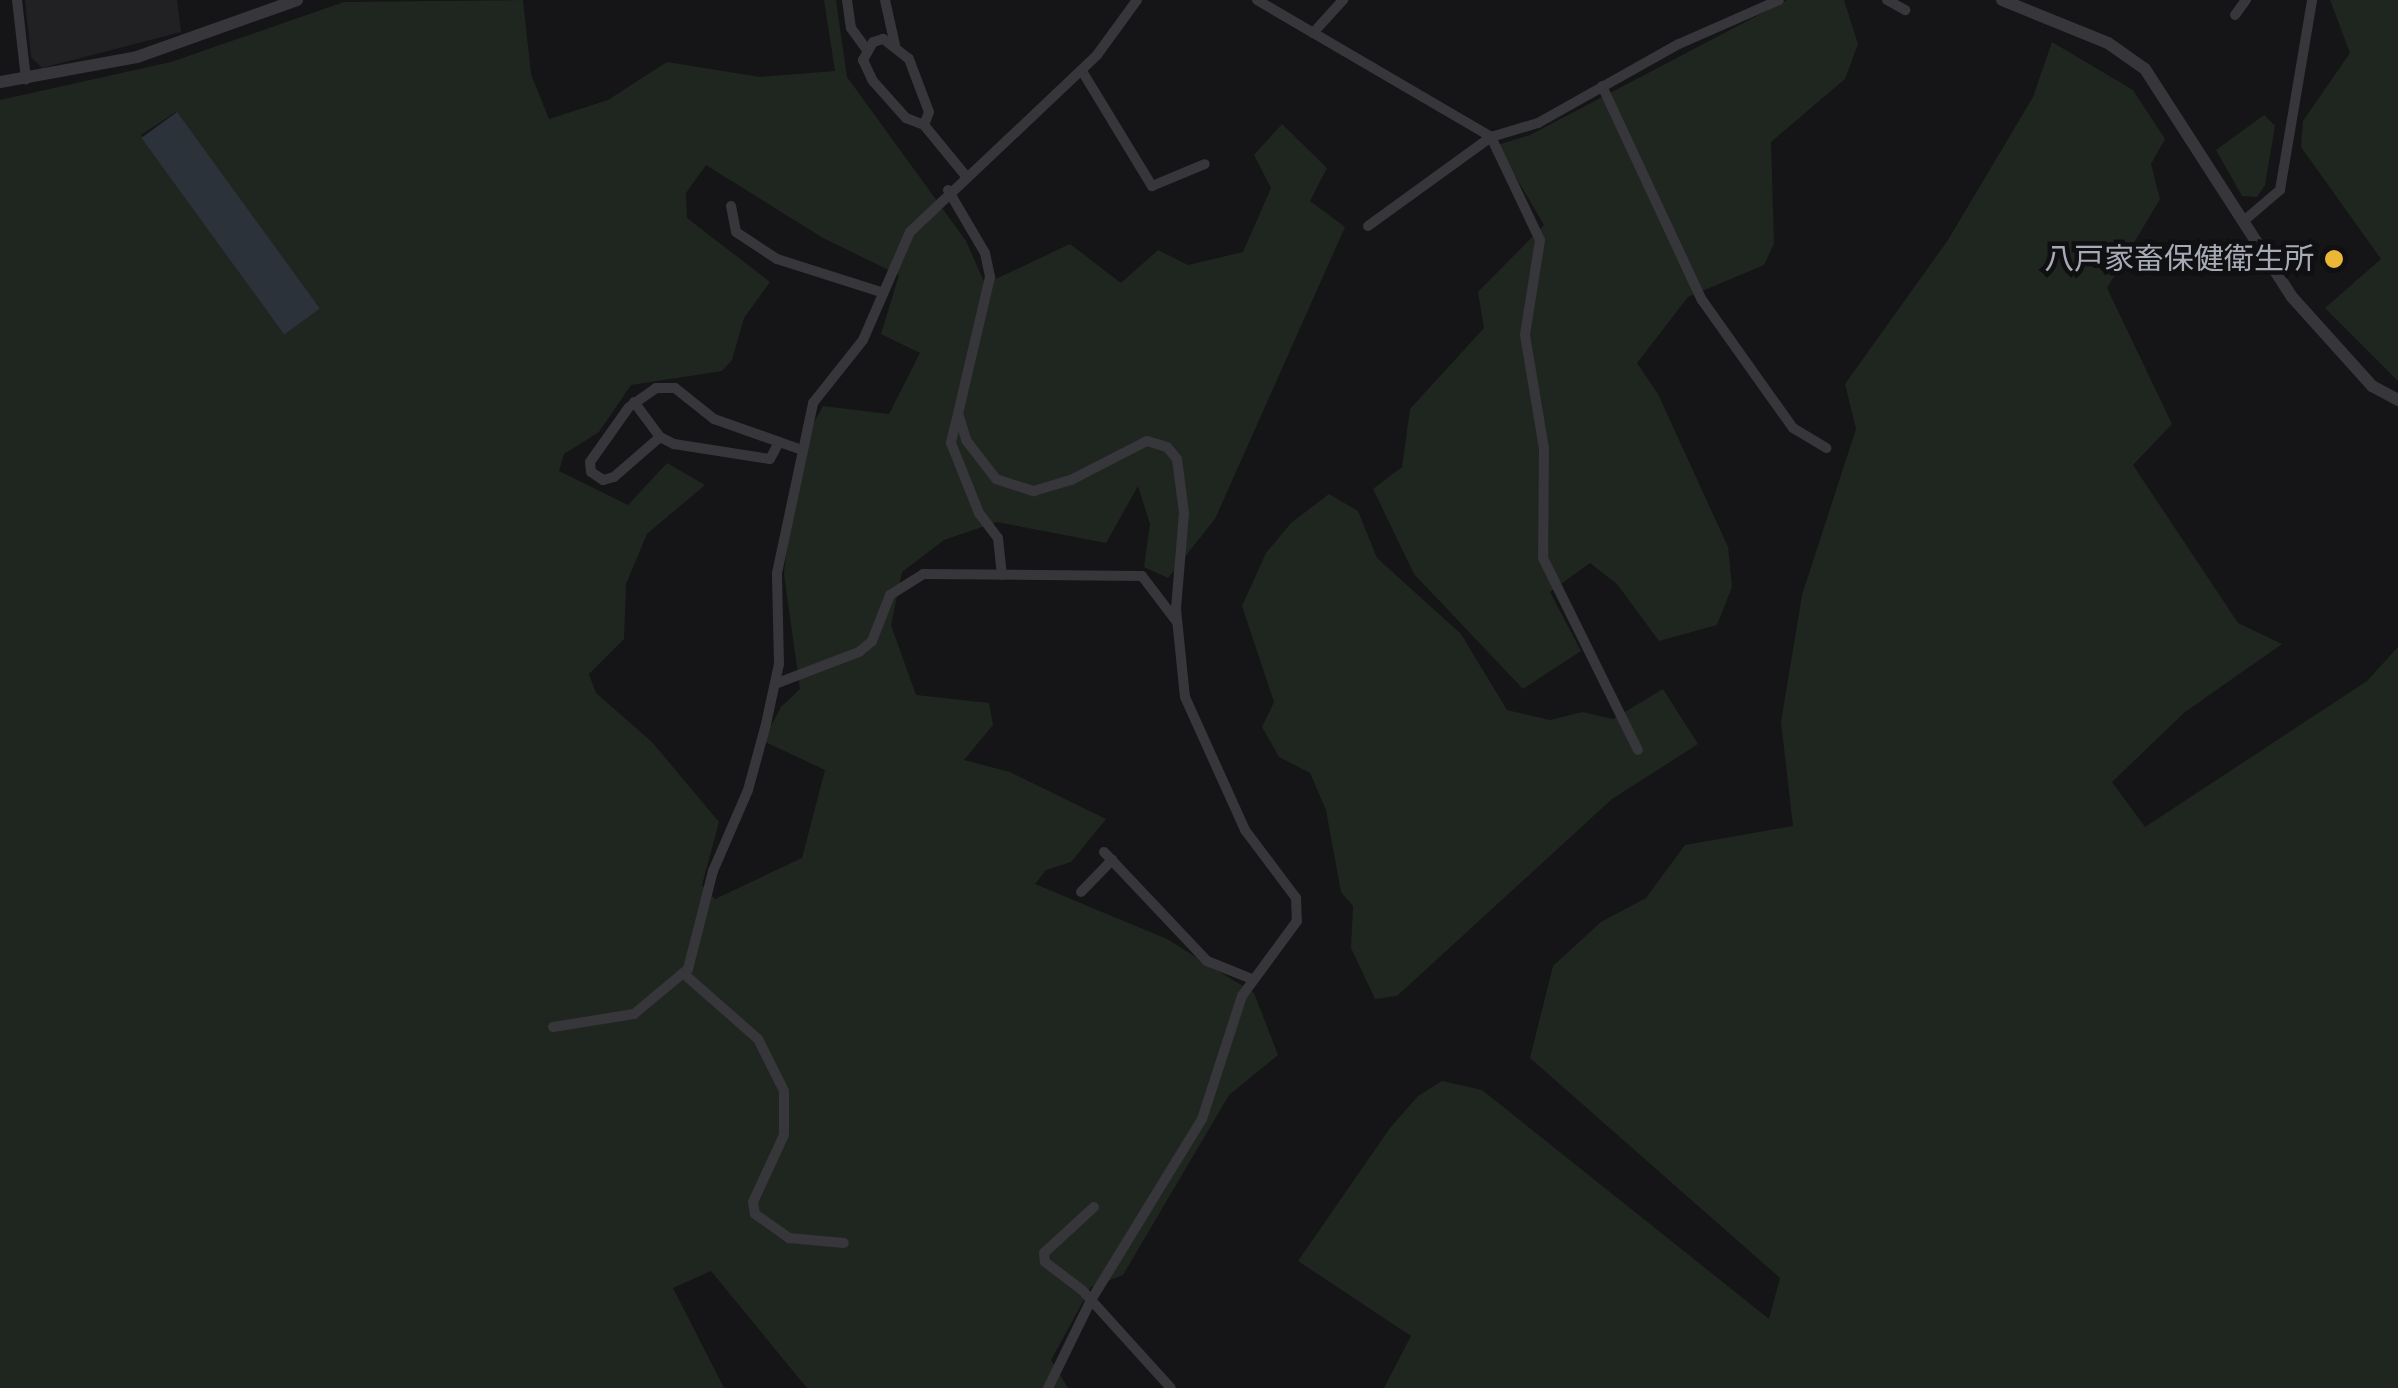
<!DOCTYPE html>
<meta charset="utf-8">
<style>
body{margin:0}
#map{position:relative;width:2398px;height:1388px;overflow:hidden;background:#151416;font-family:"Work Sans","Noto Sans JP",sans-serif}
div>[style]{position:absolute}
[style*='--x']{left:calc(var(--x)*1px);top:calc(var(--y)*1px);width:calc(var(--w)*1px);rotate:calc(var(--a)*1deg)}
.built>*{inset:0;background:#212023}
.green>*{inset:0;background:#1f2620}
.water>*{inset:0;background:#2b323a;transform-origin:0 0}
.minor>*{height:10px;margin:-5px;padding:0 5px;transform-origin:5px;border-radius:5px;background:#36363b}
.tertiary>*{height:12px;margin:-6px;padding:0 6px;transform-origin:6px;border-radius:6px;background:#36363b}
.dots>*{width:28px;height:28px;translate:-50% -50%;box-sizing:border-box;border:5px solid #100f11;border-radius:50%}
span{translate:-50% -50%;white-space:nowrap;text-align:center;line-height:1.15;-webkit-text-stroke:9px #100f11;paint-order:stroke}
.poi-label{font-size:30px;color:#a7abb6}
.right{translate:-100% -50%;text-align:right}
</style>
<div id="map">
<div class="built">
<i style="clip-path:polygon(25px 0,177px 0,181px 32px,42px 68px,31px 57px)"></i>
</div>
<div class="green">
<i style="clip-path:polygon(evenodd,523px 0,531px 74px,549px 119px,608px 100px,667px 62px,760px 77px,835px 71px,824px 0,836px 0,847px 77px,966px 241px,985px 284px,1070px 244px,1121px 283px,1158px 250px,1188px 265px,1243px 252px,1271px 188px,1254px 155px,1282px 124px,1327px 168px,1310px 201px,1345px 227px,1215px 519px,1168px 578px,1144px 567px,1150px 524px,1138px 486px,1106px 543px,997px 522px,944px 540px,902px 572px,891px 625px,916px 695px,989px 703px,993px 725px,964px 760px,1010px 772px,1106px 819px,1071px 862px,1046px 870px,1035px 884px,1167px 939px,1254px 993px,1278px 1055px,1229px 1095px,1123px 1275px,1091px 1287px,1051px 1360px,1068px 1388px,807px 1388px,711px 1271px,673px 1288px,724px 1388px,0 1388px,0 100px,171px 62px,344px 2px,523px 0,176px 112px,281px 324px,141px 135px,176px 112px,523px 0,706px 165px,823px 238px,899px 275px,881px 334px,920px 353px,889px 414px,823px 406px,811px 428px,794px 478px,784px 574px,800px 689px,781px 707px,763px 741px,825px 770px,802px 858px,715px 899px,702px 885px,719px 822px,652px 742px,596px 693px,589px 674px,624px 639px,626px 584px,647px 534px,705px 485px,667px 463px,628px 505px,559px 471px,564px 454px,599px 432px,631px 385px,722px 371px,732px 360px,744px 318px,770px 282px,687px 218px,686px 193px,706px 165px)"></i>
<i style="clip-path:polygon(1787px 0,1844px 0,1858px 44px,1845px 79px,1771px 142px,1774px 244px,1764px 265px,1688px 297px,1637px 363px,1658px 394px,1728px 547px,1732px 587px,1717px 625px,1659px 641px,1617px 584px,1590px 563px,1550px 592px,1581px 651px,1523px 689px,1414px 574px,1373px 489px,1402px 467px,1410px 409px,1484px 328px,1478px 292px,1544px 225px,1497px 145px,1530px 135px)"></i>
<i style="clip-path:polygon(2330px 0,2398px 0,2398px 381px,2325px 308px,2381px 259px,2301px 147px,2303px 121px,2350px 53px)"></i>
<i style="clip-path:polygon(2052px 42px,2133px 90px,2165px 139px,2151px 164px,2160px 199px,2107px 288px,2172px 424px,2133px 465px,2238px 623px,2282px 644px,2185px 712px,2112px 782px,2145px 827px,2367px 681px,2398px 647px,2398px 1388px,1384px 1388px,1411px 1336px,1298px 1261px,1390px 1128px,1418px 1096px,1442px 1081px,1482px 1090px,1769px 1319px,1780px 1278px,1530px 1058px,1553px 966px,1601px 922px,1646px 898px,1685px 845px,1793px 826px,1781px 722px,1802px 595px,1856px 429px,1845px 384px,1948px 240px,2033px 97px)"></i>
<i style="clip-path:polygon(2264px 115px,2275px 126px,2265px 185px,2257px 197px,2242px 196px,2216px 150px)"></i>
<i style="clip-path:polygon(1329px 494px,1358px 511px,1377px 558px,1461px 634px,1507px 710px,1550px 720px,1582px 712px,1613px 719px,1663px 689px,1698px 744px,1612px 799px,1397px 996px,1375px 999px,1351px 948px,1353px 906px,1341px 892px,1326px 810px,1310px 773px,1279px 757px,1262px 727px,1274px 702px,1242px 606px,1266px 553px,1291px 523px)"></i>
</div>
<div class="water">
<i style="left:177px;top:112px;width:243px;height:44px;rotate:54deg"></i>
</div>
<div class="minor">
<i style="--x:17;--y:0;--w:80;--a:83.5"></i>
<i style="--x:847;--y:0;--w:28;--a:82"></i>
<i style="--x:851;--y:28;--w:26;--a:54"></i>
<i style="--x:885;--y:0;--w:46;--a:77.5"></i>
<i style="--x:1257;--y:0;--w:271;--a:30.3"></i>
<i style="--x:1887;--y:0;--w:21;--a:29"></i>
<i style="--x:2235;--y:15;--w:19;--a:-54"></i>
<i style="--x:1313;--y:33;--w:45;--a:-47.7"></i>
<i style="--x:1082;--y:71;--w:135;--a:58.7"></i>
<i style="--x:1152;--y:186;--w:57;--a:-22.5"></i>
<i style="--x:1602;--y:86;--w:236;--a:65"></i>
<i style="--x:1702;--y:300;--w:157;--a:54.6"></i>
<i style="--x:1793;--y:428;--w:39;--a:31"></i>
<i style="--x:924;--y:125;--w:14;--a:-69"></i>
<i style="--x:929;--y:112;--w:57;--a:-110.7"></i>
<i style="--x:909;--y:59;--w:33;--a:-142"></i>
<i style="--x:883;--y:39;--w:10;--a:163"></i>
<i style="--x:873;--y:42;--w:21;--a:119"></i>
<i style="--x:863;--y:60;--w:23;--a:65"></i>
<i style="--x:873;--y:81;--w:50;--a:48.3"></i>
<i style="--x:906;--y:118;--w:19;--a:21"></i>
<i style="--x:924;--y:125;--w:65;--a:50.6"></i>
<i style="--x:1491;--y:137;--w:114;--a:64.6"></i>
<i style="--x:1540;--y:240;--w:96;--a:99"></i>
<i style="--x:1525;--y:335;--w:116;--a:80.5"></i>
<i style="--x:1544;--y:449;--w:109;--a:90.5"></i>
<i style="--x:1543;--y:558;--w:214;--a:63.7"></i>
<i style="--x:948;--y:190;--w:73;--a:59.6"></i>
<i style="--x:985;--y:253;--w:25;--a:78"></i>
<i style="--x:990;--y:277;--w:140;--a:103.2"></i>
<i style="--x:958;--y:413;--w:28;--a:73"></i>
<i style="--x:966;--y:440;--w:49;--a:52.4"></i>
<i style="--x:996;--y:479;--w:40;--a:18"></i>
<i style="--x:1034;--y:491;--w:39;--a:-17"></i>
<i style="--x:1071;--y:480;--w:85;--a:-27.2"></i>
<i style="--x:1147;--y:441;--w:21;--a:17"></i>
<i style="--x:1167;--y:447;--w:16;--a:50"></i>
<i style="--x:1177;--y:459;--w:54;--a:82.6"></i>
<i style="--x:1184;--y:513;--w:96;--a:94.8"></i>
<i style="--x:1176;--y:609;--w:88;--a:84.2"></i>
<i style="--x:1185;--y:697;--w:146;--a:65.7"></i>
<i style="--x:1245;--y:830;--w:85;--a:53.1"></i>
<i style="--x:1296;--y:898;--w:23;--a:88"></i>
<i style="--x:1297;--y:921;--w:93;--a:126.3"></i>
<i style="--x:1242;--y:996;--w:129;--a:108"></i>
<i style="--x:1202;--y:1119;--w:212;--a:121.5"></i>
<i style="--x:1091;--y:1300;--w:98;--a:116"></i>
<i style="--x:731;--y:206;--w:26;--a:79"></i>
<i style="--x:736;--y:232;--w:49;--a:33.4"></i>
<i style="--x:777;--y:259;--w:109;--a:17.6"></i>
<i style="--x:2246;--y:219;--w:45;--a:-40.5"></i>
<i style="--x:2280;--y:190;--w:193;--a:-80.4"></i>
<i style="--x:1368;--y:226;--w:152;--a:-35.9"></i>
<i style="--x:1491;--y:137;--w:49;--a:-16.6"></i>
<i style="--x:1538;--y:123;--w:162;--a:-29.3"></i>
<i style="--x:1679;--y:44;--w:109;--a:-23.7"></i>
<i style="--x:634;--y:402;--w:44;--a:53.4"></i>
<i style="--x:660;--y:437;--w:16;--a:27"></i>
<i style="--x:674;--y:444;--w:97;--a:8.9"></i>
<i style="--x:770;--y:459;--w:19;--a:-62"></i>
<i style="--x:958;--y:414;--w:30;--a:104"></i>
<i style="--x:951;--y:443;--w:75;--a:68.2"></i>
<i style="--x:979;--y:513;--w:31;--a:53"></i>
<i style="--x:998;--y:538;--w:37;--a:84"></i>
<i style="--x:660;--y:437;--w:61;--a:139"></i>
<i style="--x:614;--y:477;--w:11;--a:165"></i>
<i style="--x:603;--y:480;--w:14;--a:-146"></i>
<i style="--x:591;--y:472;--w:10;--a:-96"></i>
<i style="--x:590;--y:462;--w:67;--a:-54.7"></i>
<i style="--x:629;--y:407;--w:33;--a:-35"></i>
<i style="--x:656;--y:388;--w:19;--a:0"></i>
<i style="--x:675;--y:388;--w:50;--a:38.5"></i>
<i style="--x:714;--y:419;--w:90;--a:19.4"></i>
<i style="--x:775;--y:684;--w:90;--a:-20.9"></i>
<i style="--x:859;--y:652;--w:17;--a:-40"></i>
<i style="--x:872;--y:641;--w:49;--a:-68.6"></i>
<i style="--x:890;--y:595;--w:39;--a:-32"></i>
<i style="--x:923;--y:574;--w:219;--a:0.5"></i>
<i style="--x:1142;--y:576;--w:58;--a:52.7"></i>
<i style="--x:1104;--y:852;--w:150;--a:46.6"></i>
<i style="--x:1207;--y:961;--w:48;--a:21.8"></i>
<i style="--x:1081;--y:892;--w:45;--a:-45.9"></i>
<i style="--x:684;--y:974;--w:98;--a:41.3"></i>
<i style="--x:758;--y:1039;--w:58;--a:63.4"></i>
<i style="--x:784;--y:1091;--w:44;--a:90"></i>
<i style="--x:784;--y:1135;--w:74;--a:114.8"></i>
<i style="--x:753;--y:1202;--w:12;--a:81"></i>
<i style="--x:755;--y:1214;--w:42;--a:35.2"></i>
<i style="--x:789;--y:1238;--w:55;--a:5.2"></i>
<i style="--x:553;--y:1027;--w:82;--a:-9.1"></i>
<i style="--x:634;--y:1014;--w:70;--a:-39.8"></i>
<i style="--x:688;--y:969;--w:101;--a:-75.7"></i>
<i style="--x:713;--y:871;--w:88;--a:-66.6"></i>
<i style="--x:748;--y:790;--w:68;--a:-74.7"></i>
<i style="--x:766;--y:724;--w:61;--a:-77.8"></i>
<i style="--x:779;--y:664;--w:91;--a:-91.3"></i>
<i style="--x:777;--y:573;--w:174;--a:-78"></i>
<i style="--x:813;--y:403;--w:80;--a:-51.6"></i>
<i style="--x:863;--y:340;--w:118;--a:-66.5"></i>
<i style="--x:910;--y:232;--w:257;--a:-43.4"></i>
<i style="--x:1097;--y:55;--w:68;--a:-54"></i>
<i style="--x:1094;--y:1207;--w:68;--a:137.4"></i>
<i style="--x:1044;--y:1253;--w:9;--a:84"></i>
<i style="--x:1045;--y:1262;--w:46;--a:37.1"></i>
<i style="--x:1082;--y:1290;--w:132;--a:47.8"></i>
</div>
<div class="tertiary">
<i style="--x:2002;--y:0;--w:114;--a:22.1"></i>
<i style="--x:2108;--y:43;--w:45;--a:35.1"></i>
<i style="--x:2145;--y:69;--w:271;--a:57.2"></i>
<i style="--x:2292;--y:297;--w:120;--a:48"></i>
<i style="--x:2372;--y:386;--w:30;--a:28"></i>
<i style="--x:0;--y:82;--w:139;--a:-10.3"></i>
<i style="--x:137;--y:57;--w:170;--a:-19.6"></i>
</div>
<div class="dots">
<i style="left:2334px;top:259px;background:#ecb737"></i>
</div>
<div class="poi-label">
<span class="right" style="left:2314px;top:259px">八戸家畜保健衛生所</span>
</div>
</div>
